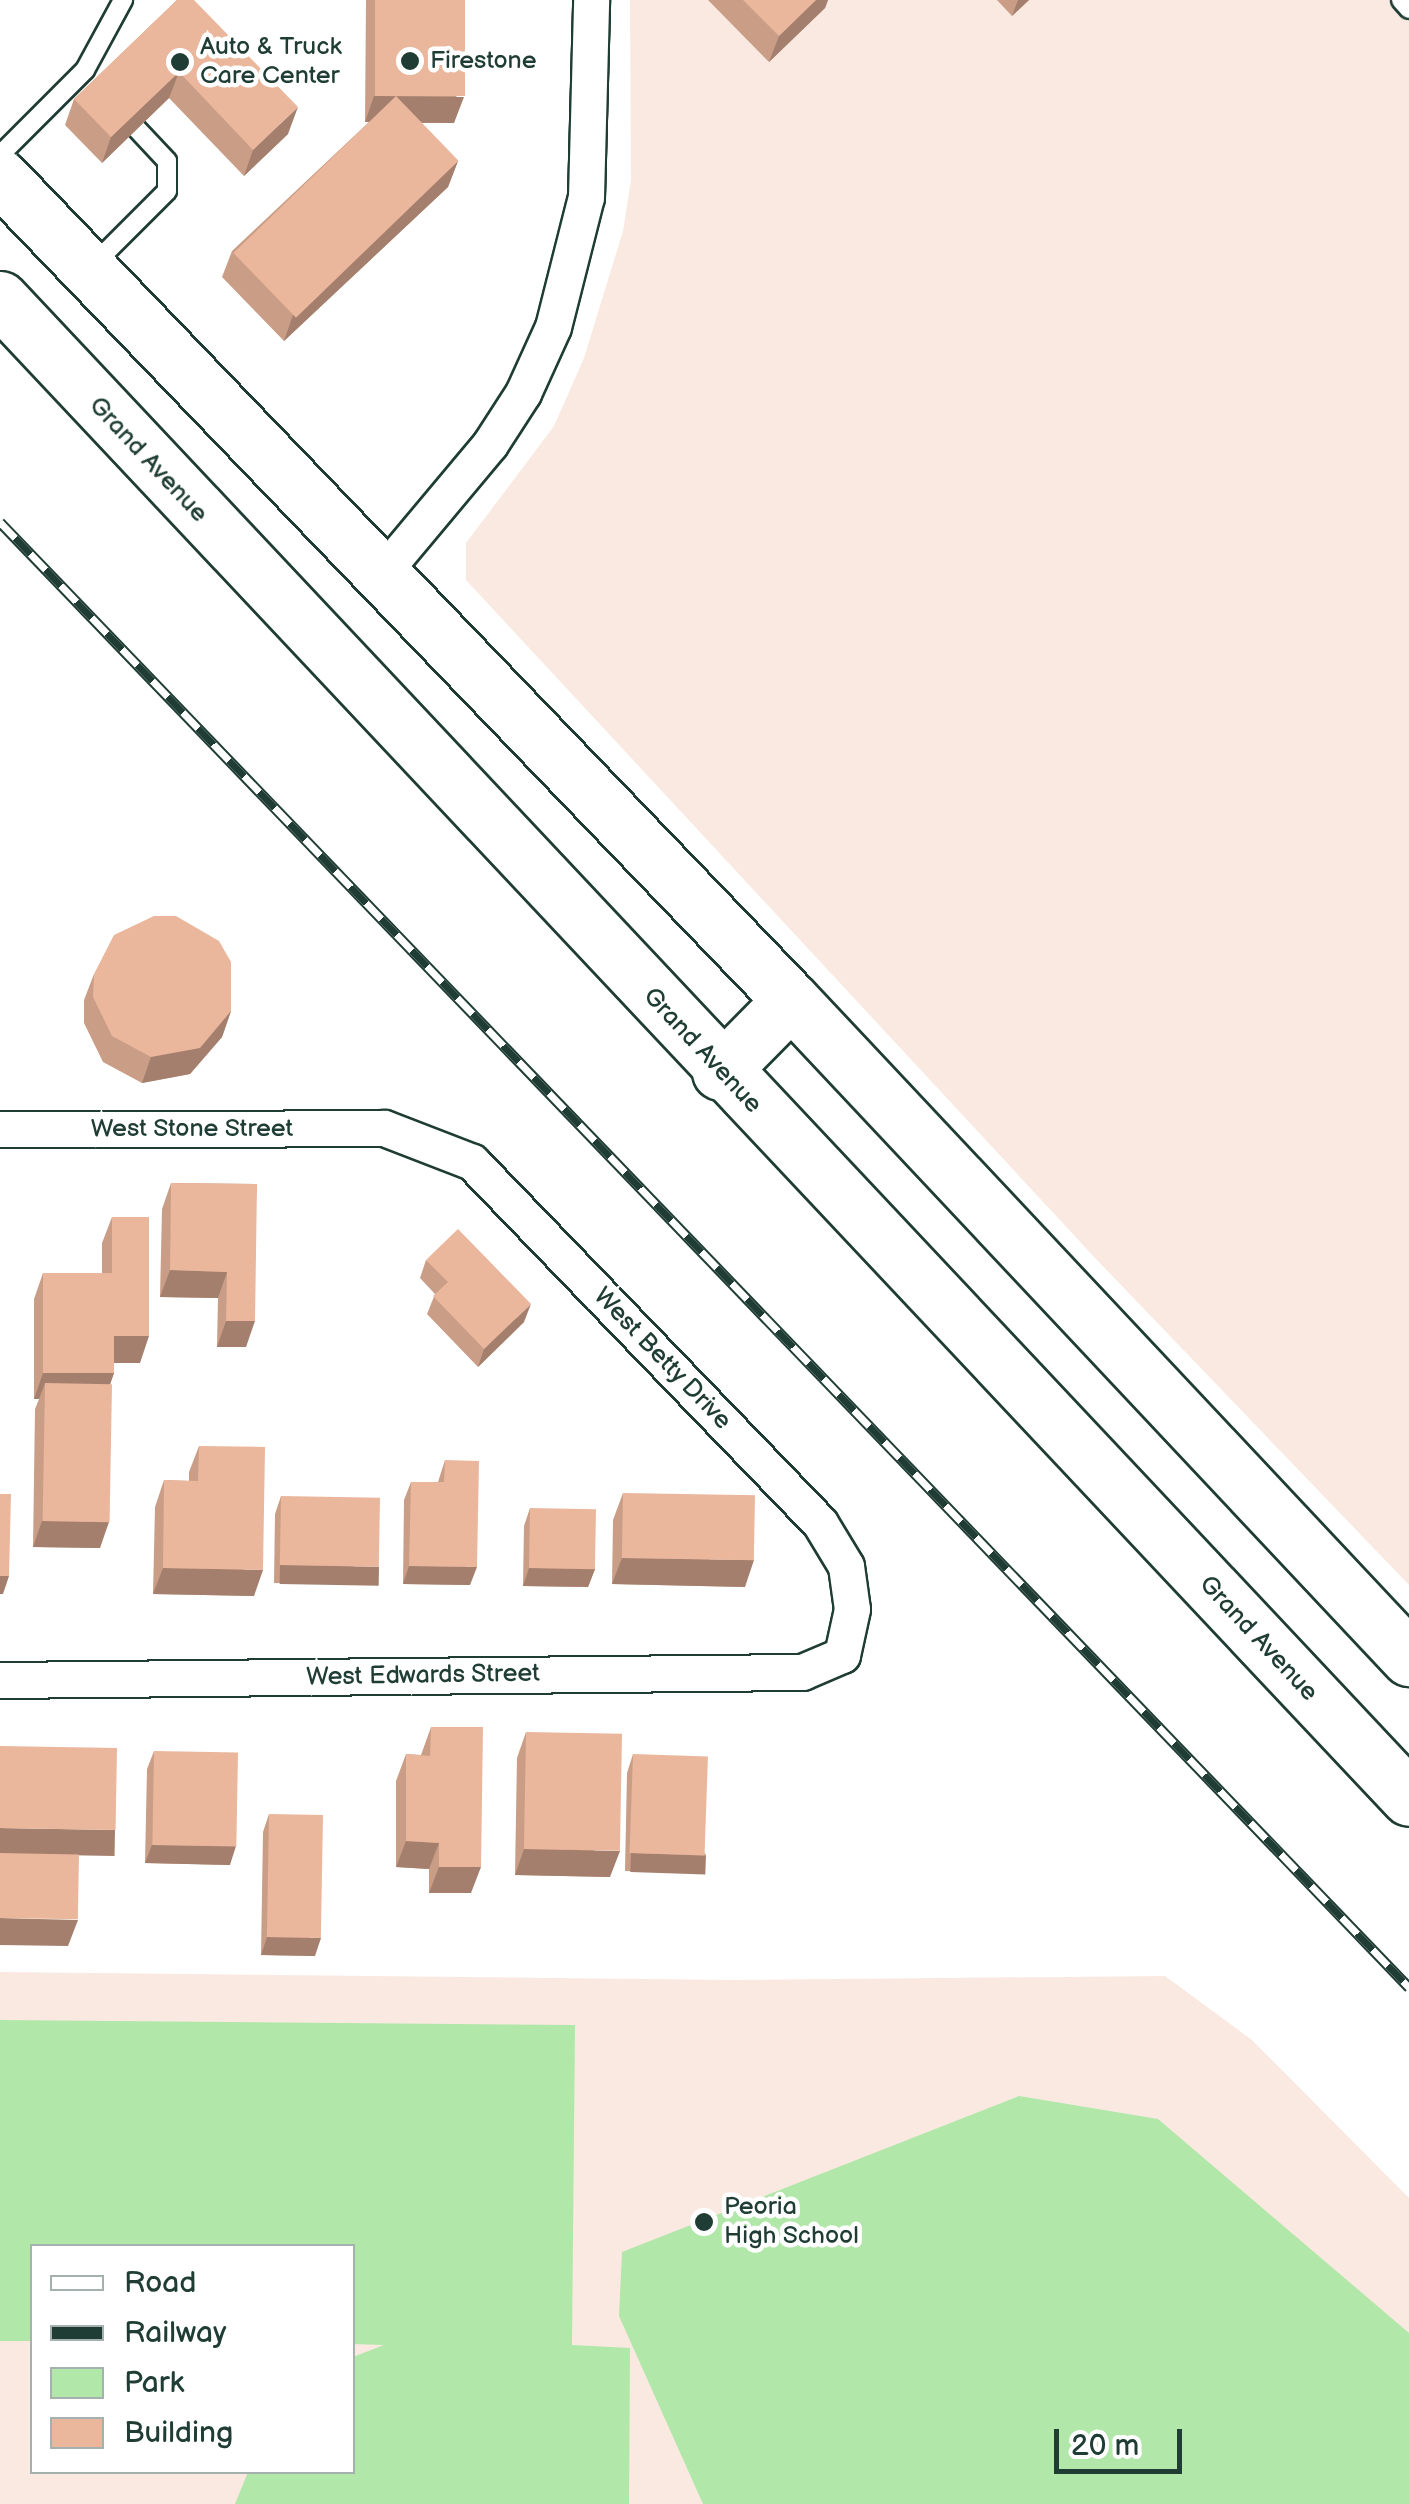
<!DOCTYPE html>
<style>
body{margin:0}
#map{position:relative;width:1409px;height:2504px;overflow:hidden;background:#fff;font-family:"Balsamiq Sans",sans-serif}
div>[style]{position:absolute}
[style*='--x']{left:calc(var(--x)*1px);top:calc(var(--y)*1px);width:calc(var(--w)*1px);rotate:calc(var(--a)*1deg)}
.built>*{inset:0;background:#f9e9e1}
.green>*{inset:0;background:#b1e7a9}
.roads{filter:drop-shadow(2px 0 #1f3d34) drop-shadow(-2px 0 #1f3d34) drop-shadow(0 2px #1f3d34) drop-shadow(0 -2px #1f3d34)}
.service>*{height:18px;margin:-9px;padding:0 9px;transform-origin:9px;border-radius:9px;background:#fff}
.minor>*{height:35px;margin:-17.5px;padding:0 17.5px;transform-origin:17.5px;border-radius:17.5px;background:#fff}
.trunk>*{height:55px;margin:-27.5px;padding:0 27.5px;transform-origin:27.5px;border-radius:27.5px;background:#fff}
.rail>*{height:11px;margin-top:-5.5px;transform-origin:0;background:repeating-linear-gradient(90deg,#fff 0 22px,#1f3d34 0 44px);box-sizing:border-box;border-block:2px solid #1f3d34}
.wall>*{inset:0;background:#c99d86}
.shaded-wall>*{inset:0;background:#a47f6d;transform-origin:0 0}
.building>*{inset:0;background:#eab69c;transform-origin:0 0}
.dots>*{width:28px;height:28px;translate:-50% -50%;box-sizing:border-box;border:5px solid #fff;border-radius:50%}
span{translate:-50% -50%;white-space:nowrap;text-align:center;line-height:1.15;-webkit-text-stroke:9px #fff;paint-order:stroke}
.poi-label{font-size:25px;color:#1f3d34}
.left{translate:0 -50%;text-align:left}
.street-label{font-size:25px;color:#1f3d34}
.legend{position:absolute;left:30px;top:2244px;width:325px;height:230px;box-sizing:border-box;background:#fff;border:2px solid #a5b1ae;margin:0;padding:12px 18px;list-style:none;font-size:30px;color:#1f3d34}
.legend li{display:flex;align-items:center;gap:20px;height:50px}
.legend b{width:50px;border:2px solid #a5b1ae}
.scale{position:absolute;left:1054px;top:2429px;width:128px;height:45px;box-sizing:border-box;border:5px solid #1f3d34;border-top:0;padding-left:12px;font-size:30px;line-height:35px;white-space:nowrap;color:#1f3d34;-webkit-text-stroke:8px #fff;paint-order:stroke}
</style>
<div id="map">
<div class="built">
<i style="clip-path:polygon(630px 0,1409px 0,1409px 1585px,1097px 1260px,466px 580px,466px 543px,554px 426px,584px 358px,623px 231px,631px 180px)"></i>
<i style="clip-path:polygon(evenodd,0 1972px,732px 1980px,1165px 1976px,1252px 2040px,1409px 2198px,1409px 2504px,0 2504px,0 1972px,32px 2246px,352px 2246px,352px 2472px,32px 2472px,32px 2246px)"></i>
</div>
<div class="green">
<i style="clip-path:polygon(0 2020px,575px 2025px,572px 2345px,630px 2348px,629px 2504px,235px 2504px,248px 2472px,352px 2472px,353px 2357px,384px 2345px,353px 2344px,352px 2246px,32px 2246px,32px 2341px,0 2341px)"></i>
<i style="clip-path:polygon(1019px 2096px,1158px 2119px,1409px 2333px,1409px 2504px,703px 2504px,619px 2316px,622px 2252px)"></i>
</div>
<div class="roads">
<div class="service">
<i style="--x:1401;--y:0;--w:12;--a:48"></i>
<i style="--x:0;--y:155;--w:120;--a:-45"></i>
<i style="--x:85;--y:70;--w:80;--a:-61.5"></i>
<i style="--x:92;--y:266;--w:106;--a:-45"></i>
<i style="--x:167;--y:191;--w:30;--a:-90"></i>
<i style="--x:167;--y:161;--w:44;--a:-133.2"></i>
</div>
<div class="minor">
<i style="--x:383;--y:572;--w:167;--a:-50.1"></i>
<i style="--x:490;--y:444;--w:61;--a:-57.1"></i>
<i style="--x:523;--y:393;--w:72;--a:-65.6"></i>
<i style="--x:553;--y:327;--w:134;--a:-75.8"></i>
<i style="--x:586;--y:197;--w:197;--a:-88.5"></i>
<i style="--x:0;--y:1129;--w:384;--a:-0.1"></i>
<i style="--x:384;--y:1128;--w:94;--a:21.1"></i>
<i style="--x:472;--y:1162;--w:501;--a:46.05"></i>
<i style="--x:820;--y:1523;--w:50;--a:58.8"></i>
<i style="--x:846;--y:1566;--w:43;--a:82.1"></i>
<i style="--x:852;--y:1609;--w:47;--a:102.3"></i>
<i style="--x:842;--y:1655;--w:43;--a:157"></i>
<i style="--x:802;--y:1672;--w:802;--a:179.43"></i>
</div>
<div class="trunk">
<i style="--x:0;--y:177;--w:1141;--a:46.14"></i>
<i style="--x:791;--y:1000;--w:903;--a:46.8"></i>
<i style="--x:0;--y:299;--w:2057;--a:46.77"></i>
<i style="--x:720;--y:1072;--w:101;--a:-45.4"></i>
</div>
</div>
<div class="rail">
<i style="--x:0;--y:522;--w:2033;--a:46.12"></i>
</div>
<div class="wall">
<i style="clip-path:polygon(177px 0,288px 134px,244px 176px,169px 98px,102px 163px,65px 125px,74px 99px)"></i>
<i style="clip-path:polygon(366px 0,465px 0,454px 123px,421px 123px,458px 161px,448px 187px,284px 341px,222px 277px,232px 251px,369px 122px,365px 122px)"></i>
<i style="clip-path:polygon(708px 0,828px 0,825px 8px,769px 62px)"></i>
<i style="clip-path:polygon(997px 0,1029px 0,1012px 16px)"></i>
<i style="clip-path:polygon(94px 974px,231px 1011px,222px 1037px,190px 1074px,142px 1083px,103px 1062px,84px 1023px,84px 1000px)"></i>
<i style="clip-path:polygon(171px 1183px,257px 1184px,246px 1347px,217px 1347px,218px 1298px,160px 1297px,162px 1209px)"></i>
<i style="clip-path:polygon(112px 1217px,140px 1363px,114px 1363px,114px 1373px,110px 1384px,100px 1548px,33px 1547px,35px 1409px,39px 1399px,34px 1399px,34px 1299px,43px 1273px,102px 1273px,102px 1243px)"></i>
<i style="clip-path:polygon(426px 1260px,524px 1322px,478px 1367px,427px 1314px,435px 1294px,420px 1278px)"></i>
<i style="clip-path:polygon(199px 1446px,254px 1596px,153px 1594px,155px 1507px,164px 1480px,189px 1481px,189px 1472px)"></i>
<i style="clip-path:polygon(445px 1460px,470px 1585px,403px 1584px,404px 1500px,411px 1482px,438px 1482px)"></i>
<i style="clip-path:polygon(623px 1493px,745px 1587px,612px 1584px,613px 1520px)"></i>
<i style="clip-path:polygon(281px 1496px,372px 1585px,274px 1583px,275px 1514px)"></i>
<i style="clip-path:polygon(530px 1508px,595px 1569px,588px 1587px,523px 1586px,524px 1526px)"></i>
<i style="clip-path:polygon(431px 1727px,471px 1893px,429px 1893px,429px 1869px,396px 1867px,396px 1781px,406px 1754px,421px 1755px)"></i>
<i style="clip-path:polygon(526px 1732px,610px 1877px,515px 1875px,517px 1758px)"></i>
<i style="clip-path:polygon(154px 1751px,230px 1865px,145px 1863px,147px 1769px)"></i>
<i style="clip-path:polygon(633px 1754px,706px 1855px,700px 1873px,625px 1871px,627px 1773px)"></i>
<i style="clip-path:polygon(269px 1814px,315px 1956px,261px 1955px,263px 1832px)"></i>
</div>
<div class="shaded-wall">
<i style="clip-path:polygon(816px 0,828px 0,825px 8px,769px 62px,779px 36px)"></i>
<i style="clip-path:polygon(1018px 0,1029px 0,1012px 16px)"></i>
<i style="clip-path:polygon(179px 72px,169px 98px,102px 163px,111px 137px)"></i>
<i style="clip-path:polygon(374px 96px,464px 97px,454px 123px,365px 122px)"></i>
<i style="clip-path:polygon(298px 107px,288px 134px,244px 176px,253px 150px)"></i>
<i style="clip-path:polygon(458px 161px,448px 187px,284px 341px,293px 315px)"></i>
<i style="clip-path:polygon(231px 1011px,222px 1037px,190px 1074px,142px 1083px,151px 1057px)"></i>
<i style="clip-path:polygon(170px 1270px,227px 1272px,218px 1298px,160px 1297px)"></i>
<i style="clip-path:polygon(531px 1304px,524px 1322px,478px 1367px,484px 1349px)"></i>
<i style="clip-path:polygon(226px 1321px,255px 1321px,246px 1347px,217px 1347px)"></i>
<i style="clip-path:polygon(114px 1336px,149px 1336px,140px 1363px,105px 1363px)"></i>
<i style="clip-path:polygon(43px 1373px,114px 1373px,105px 1399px,45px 1383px,39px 1399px,34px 1399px)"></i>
<i style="clip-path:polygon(42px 1521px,109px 1522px,100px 1548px,33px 1547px)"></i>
<i style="clip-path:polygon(622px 1558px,754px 1560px,745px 1587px,612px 1584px)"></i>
<i style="left:280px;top:1565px;width:99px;height:19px;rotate:1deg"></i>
<i style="clip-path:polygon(409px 1566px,477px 1567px,470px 1585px,403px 1584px)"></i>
<i style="clip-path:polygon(163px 1568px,263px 1570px,254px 1596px,153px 1594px)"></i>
<i style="clip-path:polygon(529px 1568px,595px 1569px,588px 1587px,523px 1586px)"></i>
<i style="clip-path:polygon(0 1576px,9px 1576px,3px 1594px,0 1594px)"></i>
<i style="left:0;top:1828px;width:115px;height:26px;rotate:1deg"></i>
<i style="clip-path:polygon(406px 1841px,439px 1843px,429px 1869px,396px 1867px)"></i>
<i style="clip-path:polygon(152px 1845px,236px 1846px,230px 1865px,145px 1863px)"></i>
<i style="clip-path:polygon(524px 1849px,620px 1851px,610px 1877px,515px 1875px)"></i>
<i style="left:631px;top:1853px;width:75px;height:19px;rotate:2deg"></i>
<i style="clip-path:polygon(439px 1867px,481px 1867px,471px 1893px,429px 1893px)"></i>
<i style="clip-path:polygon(0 1918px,78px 1920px,68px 1946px,0 1945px)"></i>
<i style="clip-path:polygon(267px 1937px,321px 1938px,315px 1956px,261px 1955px)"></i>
</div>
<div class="building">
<i style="clip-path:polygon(177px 0,194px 0,298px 107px,253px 150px,179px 72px,111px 137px,74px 99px)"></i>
<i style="left:375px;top:0;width:90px;height:96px"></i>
<i style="clip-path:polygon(743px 0,816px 0,779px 36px)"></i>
<i style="left:396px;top:96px;width:90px;height:226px;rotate:46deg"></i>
<i style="clip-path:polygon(154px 916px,176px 916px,219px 941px,231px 962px,231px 1011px,200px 1048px,151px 1057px,112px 1036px,93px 997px,94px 974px,114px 935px)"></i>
<i style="clip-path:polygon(171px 1183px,257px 1184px,255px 1321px,226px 1321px,227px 1272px,170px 1270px)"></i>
<i style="clip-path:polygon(112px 1217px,149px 1217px,149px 1336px,114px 1336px,114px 1373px,43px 1373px,43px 1273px,112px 1273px)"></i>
<i style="clip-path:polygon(458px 1229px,531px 1304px,484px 1349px,433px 1296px,448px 1282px,426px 1260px)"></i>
<i style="left:45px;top:1383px;width:67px;height:138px;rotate:1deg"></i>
<i style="clip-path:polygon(199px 1446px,265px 1447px,263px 1570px,163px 1568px,164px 1480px,198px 1481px)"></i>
<i style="clip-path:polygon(445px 1460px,479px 1461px,477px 1567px,409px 1566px,411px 1482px,444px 1482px)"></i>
<i style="left:623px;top:1493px;width:132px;height:65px;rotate:1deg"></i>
<i style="clip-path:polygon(0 1494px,11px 1494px,9px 1576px,0 1576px)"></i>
<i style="left:281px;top:1496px;width:99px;height:69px;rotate:1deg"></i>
<i style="left:530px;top:1508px;width:66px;height:60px;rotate:1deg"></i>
<i style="clip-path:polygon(431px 1727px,483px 1727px,481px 1867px,439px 1867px,439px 1843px,406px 1841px,406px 1754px,430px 1756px)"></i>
<i style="left:526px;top:1732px;width:96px;height:117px;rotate:1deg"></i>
<i style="left:0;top:1746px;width:117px;height:82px;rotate:1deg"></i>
<i style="left:154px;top:1751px;width:84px;height:94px;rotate:1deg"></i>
<i style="left:633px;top:1754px;width:75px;height:99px;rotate:2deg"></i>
<i style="left:269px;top:1814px;width:54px;height:123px;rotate:1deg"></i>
<i style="left:0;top:1853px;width:79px;height:65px;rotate:1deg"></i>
</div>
<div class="dots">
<i style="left:410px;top:61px;background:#1f3d34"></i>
<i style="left:180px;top:62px;background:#1f3d34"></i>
<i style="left:704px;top:2222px;background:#1f3d34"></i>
</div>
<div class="poi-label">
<span class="left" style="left:200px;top:62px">Auto &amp; Truck<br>Care Center</span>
<span class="left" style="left:430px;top:61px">Firestone</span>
<span class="left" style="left:724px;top:2222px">Peoria<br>High School</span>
</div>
<div class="street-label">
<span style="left:148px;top:460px;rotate:47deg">Grand Avenue</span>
<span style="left:702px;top:1051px;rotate:47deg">Grand Avenue</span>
<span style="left:192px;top:1129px">West Stone Street</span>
<span style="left:662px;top:1359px;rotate:46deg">West Betty Drive</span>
<span style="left:1258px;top:1639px;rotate:47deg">Grand Avenue</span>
<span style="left:423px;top:1676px;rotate:-1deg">West Edwards Street</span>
</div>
<ul class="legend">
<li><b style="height:12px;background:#fff"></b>Road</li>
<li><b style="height:12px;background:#1f3d34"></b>Railway</li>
<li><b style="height:28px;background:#b1e7a9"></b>Park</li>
<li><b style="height:28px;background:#eab69c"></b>Building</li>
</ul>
<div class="scale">20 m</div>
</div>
